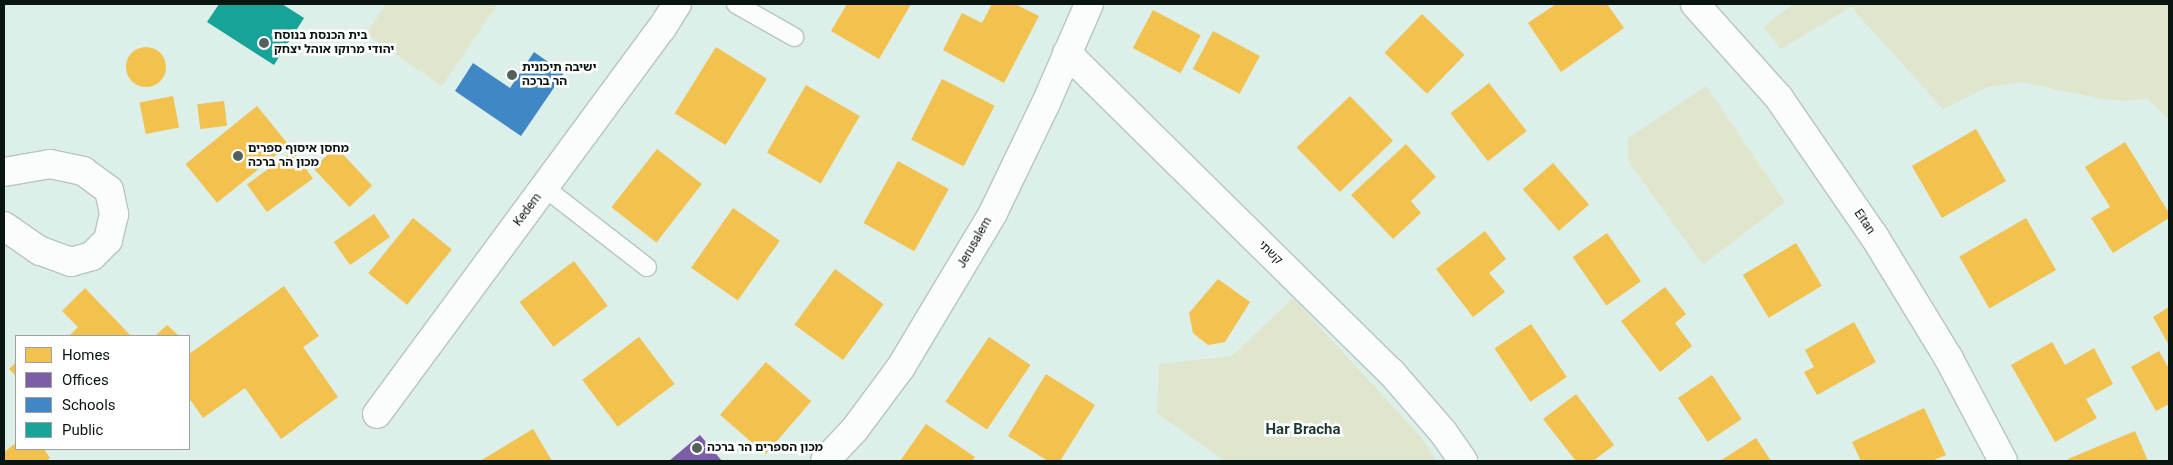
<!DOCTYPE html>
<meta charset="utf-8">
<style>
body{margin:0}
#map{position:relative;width:2173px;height:465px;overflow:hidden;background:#dcefe8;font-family:Roboto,"Noto Sans Hebrew",sans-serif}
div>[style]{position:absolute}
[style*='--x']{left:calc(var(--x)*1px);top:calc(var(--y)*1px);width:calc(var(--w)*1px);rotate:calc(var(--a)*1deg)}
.green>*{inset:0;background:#e0e6ce}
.homes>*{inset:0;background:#f2c14e;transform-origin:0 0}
.round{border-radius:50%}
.offices>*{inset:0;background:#7b5ea7}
.schools>*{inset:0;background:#3f88c5}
.public>*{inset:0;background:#17a398}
.roads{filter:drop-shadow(1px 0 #b7c5c0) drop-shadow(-1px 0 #b7c5c0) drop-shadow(0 1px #b7c5c0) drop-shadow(0 -1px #b7c5c0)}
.service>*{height:18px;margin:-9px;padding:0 9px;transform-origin:9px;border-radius:9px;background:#fafdfc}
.minor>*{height:28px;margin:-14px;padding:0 14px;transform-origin:14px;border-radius:14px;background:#fafdfc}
.tertiary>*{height:28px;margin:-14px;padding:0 14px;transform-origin:14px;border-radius:14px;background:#fafdfc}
.dots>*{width:14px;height:14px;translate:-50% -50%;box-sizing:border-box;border:2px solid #fff;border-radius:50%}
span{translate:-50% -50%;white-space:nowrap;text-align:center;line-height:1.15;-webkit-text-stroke:5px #fff;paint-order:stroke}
.poi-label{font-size:12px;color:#091511;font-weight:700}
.left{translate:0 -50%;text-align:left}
.street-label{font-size:12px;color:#091511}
.quarter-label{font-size:15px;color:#1b392e;font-weight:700}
.frame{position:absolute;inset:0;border:5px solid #091511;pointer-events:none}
.legend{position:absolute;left:15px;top:335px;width:175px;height:115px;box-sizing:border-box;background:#fff;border:1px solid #9da1a0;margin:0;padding:6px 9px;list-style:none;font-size:15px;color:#091511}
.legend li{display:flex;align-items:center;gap:10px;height:25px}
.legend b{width:25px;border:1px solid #9da1a0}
</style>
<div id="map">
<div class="green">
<i style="clip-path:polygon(386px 4px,498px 4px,442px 86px,366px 34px)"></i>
<i style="clip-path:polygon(1793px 4px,2169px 4px,2169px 120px,2147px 98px,2129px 101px,2102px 99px,2022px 82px,1988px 87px,1943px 109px,1851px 7px,1781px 49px,1763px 27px)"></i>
<i style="clip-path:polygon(1706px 86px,1785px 202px,1703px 265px,1628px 161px,1628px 138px)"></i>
<i style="clip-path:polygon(1293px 298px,1420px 436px,1437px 461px,1225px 461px,1157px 413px,1159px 364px,1232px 356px)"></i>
</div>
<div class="homes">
<i style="clip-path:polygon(847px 4px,911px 4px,879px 59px,831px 31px)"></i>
<i style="clip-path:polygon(992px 4px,1015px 4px,1039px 16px,1004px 83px,943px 50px,962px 13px,982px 23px)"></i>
<i style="clip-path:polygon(1556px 4px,1607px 4px,1624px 28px,1561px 72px,1528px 23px)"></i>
<i style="left:1153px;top:10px;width:54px;height:43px;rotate:28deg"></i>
<i style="left:1422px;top:14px;width:59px;height:54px;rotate:44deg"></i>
<i style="left:1213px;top:31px;width:53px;height:43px;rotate:28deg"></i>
<i class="round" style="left:126px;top:47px;width:40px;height:40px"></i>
<i style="left:716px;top:47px;width:60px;height:78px;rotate:32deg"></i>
<i style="left:942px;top:79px;width:59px;height:68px;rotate:27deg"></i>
<i style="left:1489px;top:83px;width:61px;height:49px;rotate:52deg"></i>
<i style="left:806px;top:85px;width:62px;height:78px;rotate:30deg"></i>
<i style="left:173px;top:96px;width:32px;height:34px;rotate:79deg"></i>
<i style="left:1350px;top:96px;width:62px;height:74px;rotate:46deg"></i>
<i style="left:224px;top:101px;width:25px;height:27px;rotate:83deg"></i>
<i style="left:257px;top:106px;width:50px;height:92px;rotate:51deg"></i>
<i style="left:1976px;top:129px;width:60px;height:74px;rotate:60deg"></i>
<i style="clip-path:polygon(2125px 142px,2169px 213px,2169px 218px,2113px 253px,2091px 218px,2110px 207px,2085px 167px)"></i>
<i style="clip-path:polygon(1406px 144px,1436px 177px,1411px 201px,1421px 213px,1393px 239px,1351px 195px)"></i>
<i style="left:336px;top:147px;width:53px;height:31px;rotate:47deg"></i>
<i style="left:657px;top:149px;width:57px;height:74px;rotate:38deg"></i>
<i style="left:293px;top:151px;width:34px;height:57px;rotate:54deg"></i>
<i style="left:898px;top:161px;width:58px;height:71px;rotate:29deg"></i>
<i style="left:1553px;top:163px;width:55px;height:40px;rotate:49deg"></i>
<i style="left:733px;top:208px;width:57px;height:73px;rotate:35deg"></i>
<i style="left:374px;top:214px;width:28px;height:49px;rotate:55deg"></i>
<i style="left:413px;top:218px;width:50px;height:71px;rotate:39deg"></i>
<i style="left:2026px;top:218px;width:60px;height:77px;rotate:60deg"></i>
<i style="clip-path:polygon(1485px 231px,1506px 259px,1489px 273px,1505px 292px,1473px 317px,1436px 269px)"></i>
<i style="left:1607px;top:233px;width:59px;height:42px;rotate:55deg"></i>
<i style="left:1796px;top:243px;width:50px;height:62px;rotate:59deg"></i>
<i style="left:574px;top:261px;width:56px;height:68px;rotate:53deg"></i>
<i style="left:835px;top:269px;width:60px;height:69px;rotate:36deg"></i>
<i style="clip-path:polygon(1218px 279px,1250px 302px,1225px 342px,1208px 345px,1193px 333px,1189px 313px)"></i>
<i style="clip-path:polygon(284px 286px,319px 336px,303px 347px,338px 397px,281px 439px,245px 388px,203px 418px,189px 398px,189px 354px)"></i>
<i style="clip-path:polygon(1665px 287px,1686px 314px,1675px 323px,1692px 346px,1660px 372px,1621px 321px)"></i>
<i style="clip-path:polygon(85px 288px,131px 336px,69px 336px,78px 327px,62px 311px)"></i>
<i style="clip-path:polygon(2169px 307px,2169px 345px,2153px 317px)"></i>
<i style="clip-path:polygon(1854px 322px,1876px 362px,1817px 395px,1804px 372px,1814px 367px,1805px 350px)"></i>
<i style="left:1531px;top:324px;width:64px;height:44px;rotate:56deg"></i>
<i style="clip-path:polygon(167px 325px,179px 336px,155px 336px)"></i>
<i style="left:639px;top:337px;width:59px;height:71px;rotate:53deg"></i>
<i style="left:989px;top:337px;width:50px;height:78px;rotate:34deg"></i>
<i style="clip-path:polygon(2052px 342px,2065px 365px,2094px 348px,2113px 384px,2086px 399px,2097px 418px,2055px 442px,2011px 365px)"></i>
<i style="clip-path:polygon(2159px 351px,2169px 369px,2169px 404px,2156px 411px,2131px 367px)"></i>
<i style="clip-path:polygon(16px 362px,16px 376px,9px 369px)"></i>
<i style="left:766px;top:362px;width:60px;height:70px;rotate:41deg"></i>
<i style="clip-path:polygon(1046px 374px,1095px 405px,1060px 461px,1048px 461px,1008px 436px)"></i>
<i style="left:1712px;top:375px;width:53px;height:41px;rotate:56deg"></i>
<i style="clip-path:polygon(1576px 394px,1614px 445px,1593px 461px,1576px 461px,1543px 419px)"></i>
<i style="clip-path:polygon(1924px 408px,1946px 455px,1932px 461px,1861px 461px,1852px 442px)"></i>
<i style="clip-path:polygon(926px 424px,975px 457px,972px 461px,900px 461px)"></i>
<i style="clip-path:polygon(533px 429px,552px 461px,480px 461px)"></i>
<i style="clip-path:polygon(2135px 431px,2148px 461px,2069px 461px,2068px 459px)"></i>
<i style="clip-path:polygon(1756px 438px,1771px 461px,1720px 461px)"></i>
<i style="clip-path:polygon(16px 443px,16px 449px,44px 449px,50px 458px,46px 461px,4px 461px,4px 452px)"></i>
</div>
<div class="offices">
<i style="clip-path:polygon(700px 435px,722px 461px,669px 461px)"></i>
</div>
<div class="schools">
<i style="clip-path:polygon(534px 52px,564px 73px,521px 136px,455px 91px,473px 63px,510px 88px)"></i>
</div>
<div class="public">
<i style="clip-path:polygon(219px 4px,282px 4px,304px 18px,274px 65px,207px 22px)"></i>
</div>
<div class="roads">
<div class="service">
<i style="--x:736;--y:4;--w:67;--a:29.6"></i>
<i style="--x:545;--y:188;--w:129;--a:37.8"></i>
</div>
<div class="minor">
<i style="--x:1067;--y:53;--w:455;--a:44.6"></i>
<i style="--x:1391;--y:372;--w:79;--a:49.1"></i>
<i style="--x:1443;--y:432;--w:35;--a:55"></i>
<i style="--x:4;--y:172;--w:47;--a:-9.9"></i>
<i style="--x:50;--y:164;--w:34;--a:12"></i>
<i style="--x:83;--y:171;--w:32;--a:36"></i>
<i style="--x:109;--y:190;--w:25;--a:78"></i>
<i style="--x:114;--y:214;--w:27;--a:103"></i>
<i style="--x:108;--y:240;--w:23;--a:135"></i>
<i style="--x:92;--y:256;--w:22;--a:164"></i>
<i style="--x:71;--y:262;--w:33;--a:-160"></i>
<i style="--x:40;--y:251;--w:44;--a:-145.2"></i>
<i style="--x:377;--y:414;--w:480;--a:-53.6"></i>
<i style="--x:662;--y:28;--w:28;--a:-58"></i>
</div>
<div class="tertiary">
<i style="--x:1695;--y:4;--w:126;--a:48.2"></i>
<i style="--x:1779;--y:98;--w:168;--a:55.5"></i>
<i style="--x:1874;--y:236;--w:144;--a:58.6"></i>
<i style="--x:1949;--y:359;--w:115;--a:62.1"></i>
<i style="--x:825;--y:461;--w:44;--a:-46.8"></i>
<i style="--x:855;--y:429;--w:77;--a:-53.4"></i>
<i style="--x:901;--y:367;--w:179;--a:-59.1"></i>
<i style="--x:993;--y:213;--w:122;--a:-64.3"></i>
<i style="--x:1046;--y:103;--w:108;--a:-66.5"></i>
</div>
</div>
<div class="dots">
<i style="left:264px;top:43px;background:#53615c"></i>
<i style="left:512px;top:75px;background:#53615c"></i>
<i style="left:238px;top:156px;background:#53615c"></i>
<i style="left:697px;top:448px;background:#53615c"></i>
</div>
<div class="poi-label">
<span class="left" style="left:274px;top:43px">בית הכנסת בנוסח<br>יהודי מרוקו אוהל יצחק</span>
<span class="left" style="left:522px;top:75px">ישיבה תיכונית<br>הר ברכה</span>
<span class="left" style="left:248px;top:156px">מחסן איסוף ספרים<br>מכון הר ברכה</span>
<span class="left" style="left:707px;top:448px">מכון הספרים הר ברכה</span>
</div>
<div class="street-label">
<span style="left:528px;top:210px;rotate:-53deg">Kedem</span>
<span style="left:1864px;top:222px;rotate:56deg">Eitan</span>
<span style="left:975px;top:243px;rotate:-60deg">Jerusalem</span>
<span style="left:1270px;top:253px;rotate:44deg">קשתי</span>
</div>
<div class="quarter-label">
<span style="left:1303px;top:430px">Har Bracha</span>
</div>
<div class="frame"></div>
<ul class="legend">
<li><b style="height:14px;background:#f2c14e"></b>Homes</li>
<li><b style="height:14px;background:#7b5ea7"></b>Offices</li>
<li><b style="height:14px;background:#3f88c5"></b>Schools</li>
<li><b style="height:14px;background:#17a398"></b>Public</li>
</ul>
</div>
